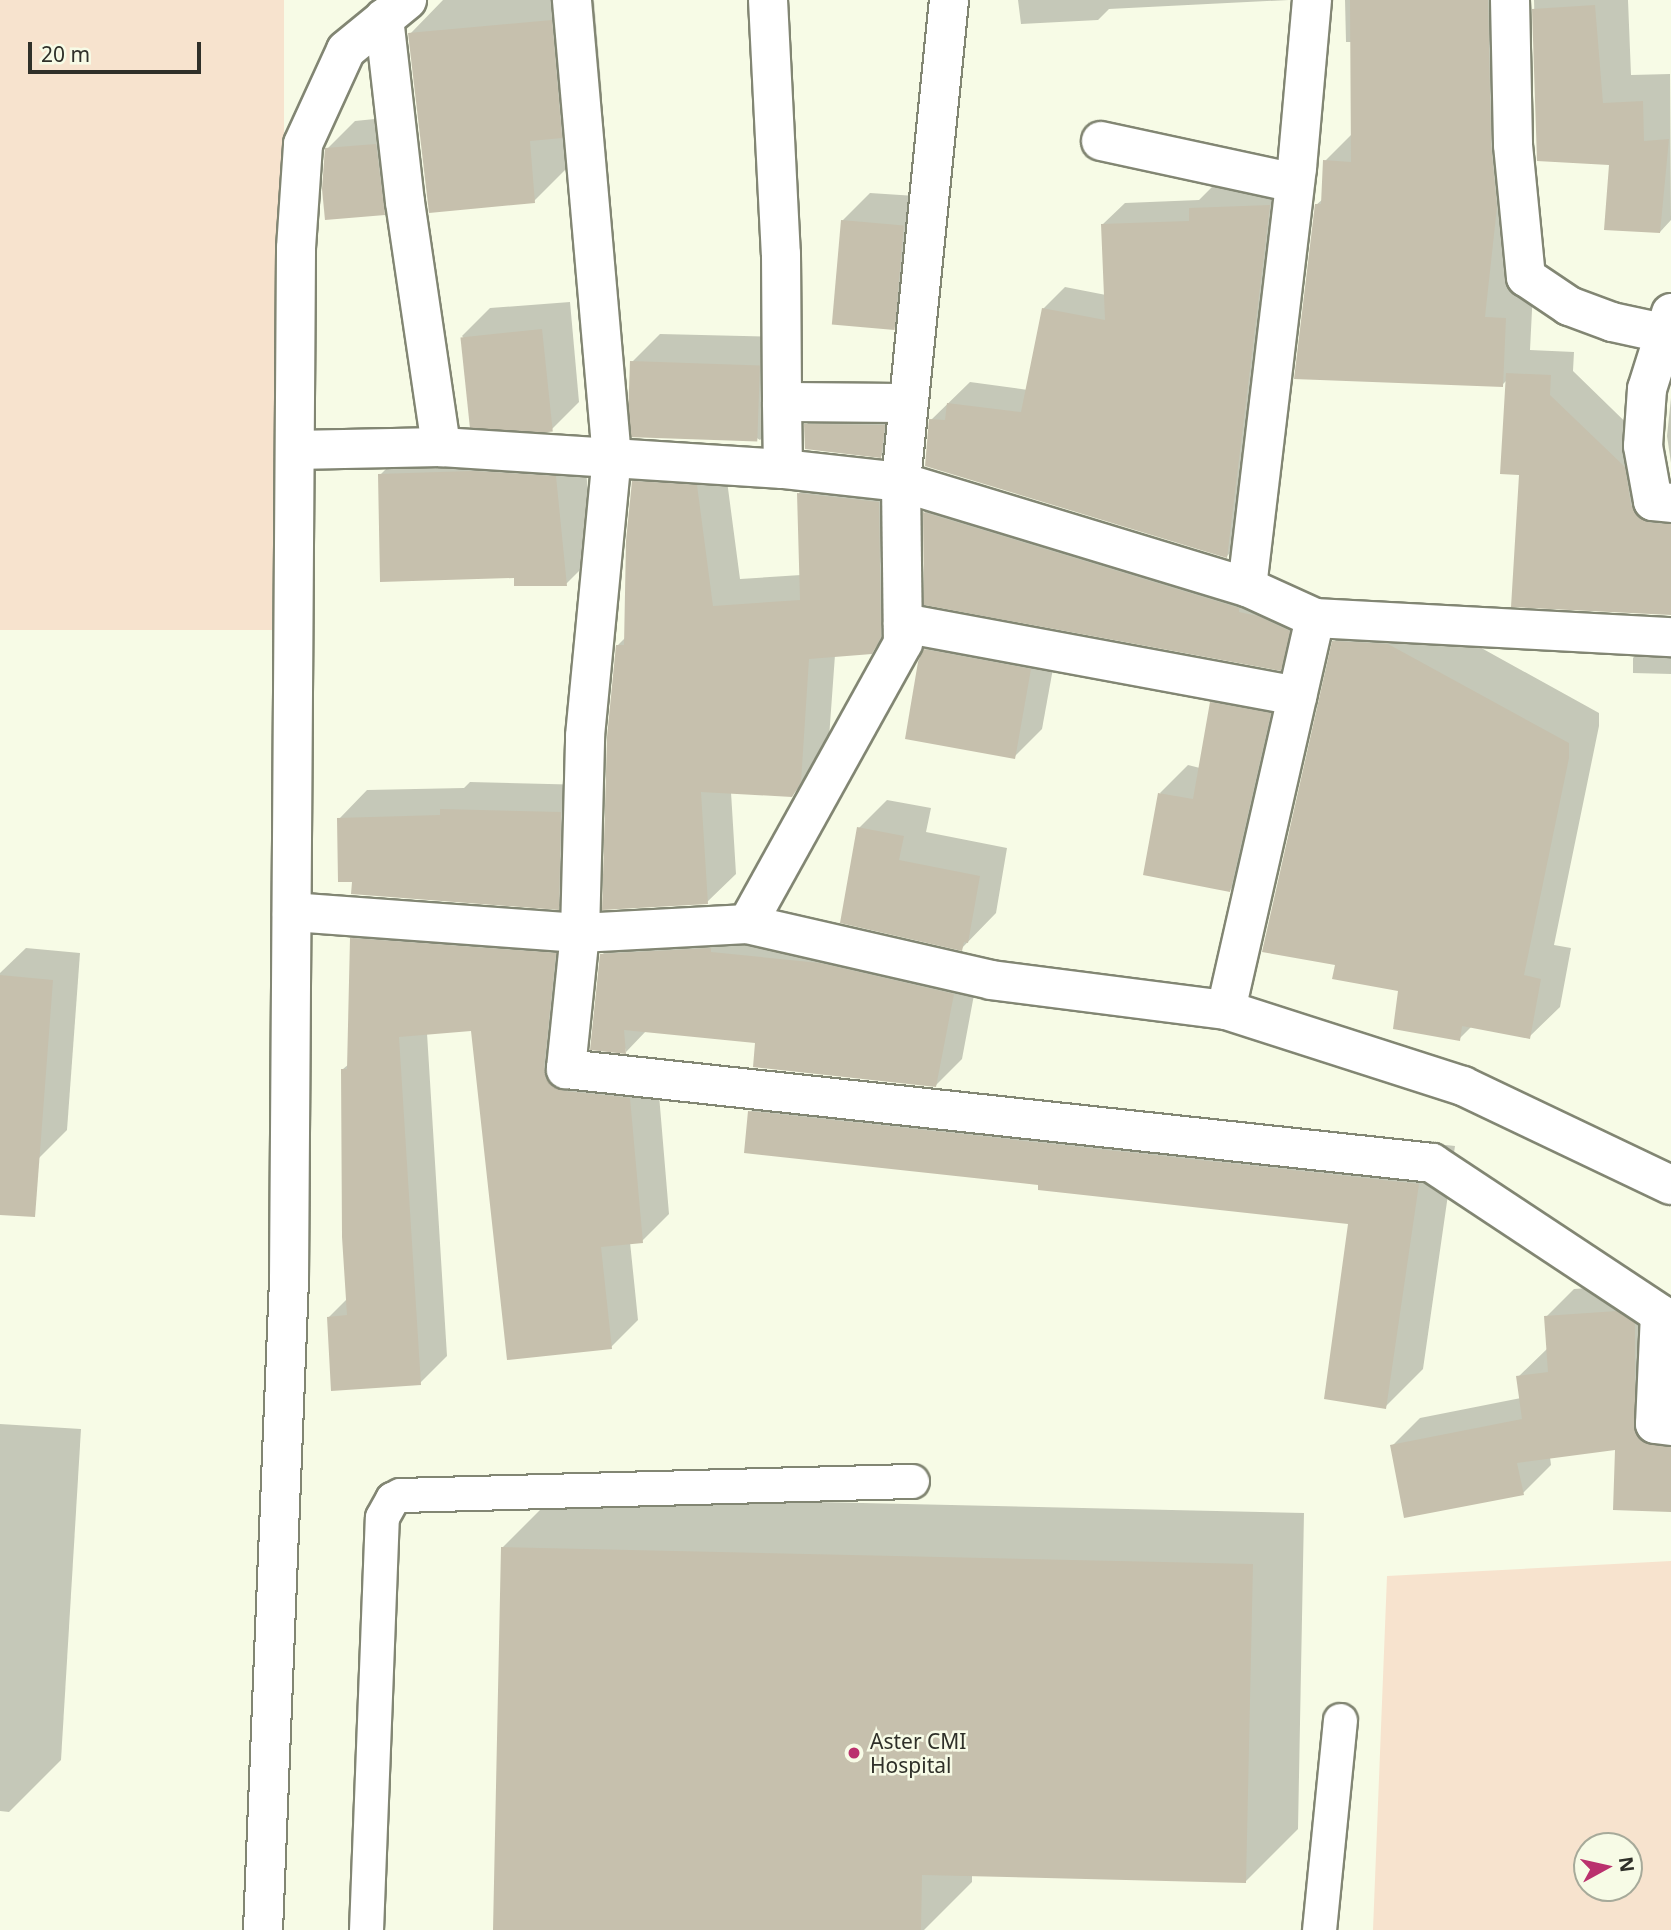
<!DOCTYPE html>
<style>
body{margin:0}
#map{position:relative;width:1671px;height:1930px;overflow:hidden;background:#f7fbe6;font-family:"Noto Sans",sans-serif}
div>[style]{position:absolute}
[style*='--x']{left:calc(var(--x)*1px);top:calc(var(--y)*1px);width:calc(var(--w)*1px);rotate:calc(var(--a)*1deg)}
.green>*{inset:0;background:#f7e3ce;transform-origin:0 0}
.shadow>*{inset:0;background:#0003}
.building>*{inset:0;background:#c6c0ad;transform-origin:0 0}
.roads{filter:drop-shadow(2px 0 #828673) drop-shadow(-2px 0 #828673) drop-shadow(0 2px #828673) drop-shadow(0 -2px #828673)}
.lane>*{height:33px;margin:-16.5px;padding:0 16.5px;transform-origin:16.5px;border-radius:16.5px;background:#fff}
.street>*{height:38px;margin:-19px;padding:0 19px;transform-origin:19px;border-radius:19px;background:#fff}
.dots>*{width:19px;height:19px;translate:-50% -50%;box-sizing:border-box;border:4px solid #f7fbe6;border-radius:50%}
span{translate:-50% -50%;white-space:nowrap;text-align:center;line-height:1.15;-webkit-text-stroke:5px #f7fbe6;paint-order:stroke}
.poi-label{font-size:21px;color:#2f3029}
.left{translate:0 -50%;text-align:left}
.north{position:absolute;left:1573px;top:1832px;width:70px;height:70px;box-sizing:border-box;background:#f7fbe6;border:2px solid #a7aa9a;border-radius:50%;rotate:82deg;font-size:19px;font-weight:700;line-height:28px;text-align:center;color:#2f3029}
.north::after{content:'';display:block;margin:auto;width:24px;height:32px;background:#ba316e;clip-path:polygon(50% 0,100% 100%,50% 72%,0 100%)}
.scale{position:absolute;left:28px;top:42px;width:173px;height:32px;box-sizing:border-box;border:4px solid #2f3029;border-top:0;padding-left:9px;font-size:21px;line-height:24px;white-space:nowrap;color:#2f3029;-webkit-text-stroke:5px #f7fbe6;paint-order:stroke}
</style>
<div id="map">
<div class="green">
<i style="left:0;top:0;width:284px;height:630px"></i>
<i style="clip-path:polygon(evenodd,1671px 1561px,1671px 1930px,1373px 1930px,1387px 1576px,1671px 1561px,1629px 1846px,1629px 1888px,1587px 1888px,1587px 1846px,1629px 1846px)"></i>
</div>
<div class="shadow">
<i style="clip-path:polygon(443px 0,594px 0,602px 95px,572px 125px,575px 160px,534px 201px,410px 34px)"></i>
<i style="clip-path:polygon(1018px 0,1289px 0,1109px 9px,1098px 20px,1021px 24px)"></i>
<i style="clip-path:polygon(1345px 0,1516px 0,1533px 290px,1530px 350px,1574px 352px,1573px 371px,1648px 444px,1671px 498px,1671px 613px,1521px 473px,1507px 380px,1502px 385px,1316px 205px,1323px 199px,1325px 161px,1353px 133px,1352px 42px,1346px 42px)"></i>
<i style="clip-path:polygon(1534px 0,1628px 0,1631px 75px,1670px 74px,1671px 220px,1660px 232px,1610px 163px,1538px 159px)"></i>
<i style="clip-path:polygon(404px 116px,412px 185px,384px 213px,327px 149px,355px 121px)"></i>
<i style="clip-path:polygon(1291px 185px,1248px 535px,1227px 556px,931px 420px,970px 382px,1028px 390px,1043px 309px,1065px 287px,1106px 295px,1103px 224px,1125px 203px,1199px 200px,1212px 187px)"></i>
<i style="clip-path:polygon(870px 193px,931px 197px,922px 299px,894px 327px,842px 221px)"></i>
<i style="clip-path:polygon(570px 302px,579px 402px,551px 430px,462px 336px,490px 308px)"></i>
<i style="clip-path:polygon(660px 334px,787px 337px,788px 412px,760px 440px,632px 362px)"></i>
<i style="clip-path:polygon(834px 397px,909px 428px,881px 456px,806px 425px)"></i>
<i style="clip-path:polygon(1671px 398px,1671px 463px,1667px 436px)"></i>
<i style="clip-path:polygon(408px 447px,584px 449px,594px 556px,566px 584px,515px 577px,380px 475px)"></i>
<i style="clip-path:polygon(662px 454px,724px 458px,740px 579px,801px 575px,799px 493px,827px 465px,907px 474px,900px 623px,871px 652px,835px 655px,828px 752px,820px 767px,792px 795px,731px 792px,736px 874px,707px 902px,617px 646px,625px 638px,633px 482px)"></i>
<i style="clip-path:polygon(951px 486px,1265px 582px,1306px 643px,1280px 669px,926px 603px,925px 512px)"></i>
<i style="clip-path:polygon(1365px 611px,1420px 614px,1599px 713px,1599px 726px,1554px 945px,1571px 948px,1560px 1007px,1529px 1037px,1472px 1026px,1459px 1039px,1400px 989px,1337px 964px,1334px 642px)"></i>
<i style="clip-path:polygon(953px 622px,1058px 641px,1042px 729px,1014px 757px,925px 650px)"></i>
<i style="clip-path:polygon(1657px 634px,1671px 635px,1671px 674px,1633px 673px,1633px 658px)"></i>
<i style="clip-path:polygon(1240px 675px,1298px 686px,1258px 862px,1230px 890px,1160px 793px,1188px 765px,1200px 768px,1211px 703px)"></i>
<i style="clip-path:polygon(470px 782px,589px 785px,586px 880px,558px 908px,354px 880px,339px 819px,367px 790px,464px 788px)"></i>
<i style="clip-path:polygon(887px 800px,931px 808px,926px 832px,1007px 848px,996px 913px,961px 949px,859px 828px)"></i>
<i style="clip-path:polygon(379px 912px,582px 926px,573px 1051px,657px 1071px,669px 1214px,642px 1241px,630px 1242px,638px 1320px,611px 1347px,473px 1029px,427px 1033px,447px 1356px,420px 1383px,329px 1317px,348px 1298px,343px 1069px,349px 1064px,352px 939px)"></i>
<i style="clip-path:polygon(628px 928px,979px 968px,962px 1059px,936px 1085px,757px 1042px,647px 1030px,626px 1052px,602px 955px)"></i>
<i style="clip-path:polygon(26px 948px,80px 953px,67px 1130px,39px 1158px,0 1155px,0 973px)"></i>
<i style="clip-path:polygon(788px 1074px,1455px 1146px,1423px 1369px,1385px 1407px,1350px 1223px,1040px 1183px,750px 1112px)"></i>
<i style="clip-path:polygon(1645px 1284px,1671px 1414px,1671px 1511px,1617px 1448px,1550px 1457px,1551px 1465px,1523px 1493px,1392px 1446px,1420px 1418px,1521px 1398px,1518px 1377px,1548px 1348px,1546px 1317px,1574px 1289px)"></i>
<i style="clip-path:polygon(0 1424px,81px 1429px,61px 1760px,9px 1812px,0 1811px)"></i>
<i style="clip-path:polygon(554px 1496px,1304px 1513px,1298px 1829px,1246px 1881px,972px 1875px,972px 1882px,924px 1930px,495px 1930px,502px 1548px)"></i>
</div>
<div class="building">
<i style="clip-path:polygon(1350px 0,1488px 0,1491px 145px,1497px 207px,1485px 317px,1506px 318px,1503px 387px,1294px 379px,1315px 204px,1321px 204px,1323px 160px,1351px 162px)"></i>
<i style="clip-path:polygon(1595px 5px,1603px 103px,1643px 101px,1644px 141px,1669px 139px,1660px 233px,1604px 230px,1609px 165px,1537px 161px,1532px 9px)"></i>
<i style="clip-path:polygon(552px 20px,562px 138px,530px 141px,535px 203px,429px 213px,408px 33px)"></i>
<i style="clip-path:polygon(376px 144px,385px 215px,325px 220px,322px 189px,325px 148px)"></i>
<i style="clip-path:polygon(1270px 205px,1227px 558px,925px 466px,929px 419px,945px 420px,947px 403px,1021px 412px,1042px 308px,1105px 320px,1101px 224px,1189px 221px,1189px 208px)"></i>
<i style="left:841px;top:220px;width:63px;height:105px;rotate:5deg"></i>
<i style="left:542px;top:329px;width:103px;height:82px;rotate:84deg"></i>
<i style="left:630px;top:361px;width:130px;height:76px;rotate:2deg"></i>
<i style="clip-path:polygon(1506px 373px,1551px 375px,1550px 395px,1625px 467px,1631px 505px,1638px 516px,1651px 523px,1671px 524px,1671px 615px,1511px 607px,1519px 475px,1500px 474px)"></i>
<i style="clip-path:polygon(804px 424px,885px 425px,881px 458px,805px 449px)"></i>
<i style="clip-path:polygon(471px 471px,556px 476px,567px 586px,514px 586px,514px 578px,380px 582px,378px 474px)"></i>
<i style="clip-path:polygon(632px 481px,697px 485px,713px 606px,800px 600px,797px 493px,879px 502px,881px 637px,872px 654px,809px 659px,801px 782px,792px 797px,701px 792px,708px 904px,602px 910px,607px 737px,616px 645px,624px 645px,626px 541px)"></i>
<i style="clip-path:polygon(923px 512px,1239px 608px,1239px 612px,1258px 616px,1290px 631px,1281px 671px,924px 605px)"></i>
<i style="clip-path:polygon(1332px 641px,1388px 644px,1569px 743px,1569px 758px,1524px 975px,1541px 979px,1530px 1039px,1462px 1026px,1460px 1041px,1393px 1029px,1398px 991px,1332px 979px,1335px 965px,1262px 952px)"></i>
<i style="clip-path:polygon(923px 649px,1031px 669px,1015px 759px,905px 739px,918px 662px)"></i>
<i style="clip-path:polygon(1210px 702px,1271px 713px,1230px 892px,1143px 875px,1158px 793px,1193px 799px)"></i>
<i style="clip-path:polygon(440px 809px,561px 812px,559px 910px,351px 894px,352px 882px,338px 882px,337px 818px,440px 815px)"></i>
<i style="clip-path:polygon(857px 827px,904px 836px,899px 860px,980px 876px,968px 943px,964px 942px,962px 951px,840px 923px)"></i>
<i style="clip-path:polygon(350px 938px,556px 953px,544px 1067px,546px 1078px,554px 1087px,564px 1091px,630px 1098px,643px 1243px,601px 1247px,612px 1349px,507px 1360px,471px 1031px,399px 1037px,421px 1385px,331px 1391px,327px 1317px,347px 1315px,342px 1237px,341px 1069px,347px 1069px)"></i>
<i style="clip-path:polygon(711px 948px,711px 952px,820px 963px,954px 994px,936px 1087px,753px 1067px,755px 1043px,624px 1030px,626px 1054px,590px 1050px,600px 954px)"></i>
<i style="clip-path:polygon(0 975px,53px 980px,35px 1217px,0 1215px)"></i>
<i style="clip-path:polygon(748px 1111px,1419px 1184px,1386px 1409px,1324px 1399px,1348px 1224px,1038px 1190px,1038px 1185px,744px 1153px)"></i>
<i style="clip-path:polygon(1617px 1311px,1635px 1323px,1635px 1433px,1643px 1442px,1671px 1447px,1671px 1512px,1613px 1510px,1615px 1450px,1517px 1463px,1524px 1495px,1404px 1518px,1390px 1445px,1522px 1419px,1516px 1376px,1548px 1372px,1544px 1316px)"></i>
<i style="clip-path:polygon(501px 1547px,1253px 1564px,1246px 1883px,922px 1875px,921px 1930px,493px 1930px)"></i>
</div>
<div class="roads">
<div class="lane">
<i style="--x:366;--y:1930;--w:413;--a:-87.8"></i>
<i style="--x:382;--y:1517;--w:21;--a:-61"></i>
<i style="--x:392;--y:1499;--w:9;--a:-27"></i>
<i style="--x:400;--y:1495;--w:512;--a:-1.57"></i>
<i style="--x:1319;--y:1930;--w:211;--a:-84.3"></i>
</div>
<div class="street">
<i style="--x:768;--y:0;--w:254;--a:87.1"></i>
<i style="--x:781;--y:254;--w:148;--a:89.6"></i>
<i style="--x:782;--y:402;--w:126;--a:0.5"></i>
<i style="--x:949;--y:0;--w:484;--a:95.7"></i>
<i style="--x:901;--y:482;--w:362;--a:16.9"></i>
<i style="--x:1247;--y:587;--w:75;--a:24.5"></i>
<i style="--x:1315;--y:618;--w:402;--a:102.8"></i>
<i style="--x:1226;--y:1010;--w:249;--a:17.8"></i>
<i style="--x:1463;--y:1086;--w:230;--a:25.5"></i>
<i style="--x:1510;--y:0;--w:145;--a:88.8"></i>
<i style="--x:1513;--y:145;--w:133;--a:84.4"></i>
<i style="--x:1526;--y:277;--w:52;--a:34"></i>
<i style="--x:1569;--y:306;--w:46;--a:20.4"></i>
<i style="--x:1612;--y:322;--w:56;--a:12.3"></i>
<i style="--x:384;--y:18;--w:185;--a:83.5"></i>
<i style="--x:405;--y:202;--w:248;--a:81.6"></i>
<i style="--x:441;--y:447;--w:171;--a:3.7"></i>
<i style="--x:612;--y:458;--w:460;--a:-95"></i>
<i style="--x:1101;--y:141;--w:198;--a:12.2"></i>
<i style="--x:1671;--y:313;--w:80;--a:107.5"></i>
<i style="--x:1647;--y:389;--w:57;--a:94"></i>
<i style="--x:1643;--y:446;--w:56;--a:79.7"></i>
<i style="--x:1653;--y:501;--w:18;--a:6"></i>
<i style="--x:295;--y:450;--w:146;--a:-1.2"></i>
<i style="--x:783;--y:469;--w:119;--a:6.3"></i>
<i style="--x:901;--y:482;--w:161;--a:89.3"></i>
<i style="--x:903;--y:643;--w:321;--a:119"></i>
<i style="--x:747;--y:924;--w:167;--a:176.9"></i>
<i style="--x:580;--y:933;--w:137;--a:95.9"></i>
<i style="--x:566;--y:1069;--w:871;--a:6.19"></i>
<i style="--x:1432;--y:1163;--w:273;--a:33.5"></i>
<i style="--x:1660;--y:1314;--w:110;--a:92.6"></i>
<i style="--x:1655;--y:1424;--w:16;--a:7"></i>
<i style="--x:1247;--y:587;--w:422;--a:-83.2"></i>
<i style="--x:1297;--y:168;--w:169;--a:-84.9"></i>
<i style="--x:1315;--y:618;--w:357;--a:3.1"></i>
<i style="--x:903;--y:623;--w:401;--a:10.5"></i>
<i style="--x:292;--y:912;--w:289;--a:4.2"></i>
<i style="--x:580;--y:933;--w:197;--a:-88.5"></i>
<i style="--x:585;--y:736;--w:279;--a:-84.5"></i>
<i style="--x:612;--y:458;--w:171;--a:3.7"></i>
<i style="--x:783;--y:469;--w:67;--a:-90.9"></i>
<i style="--x:747;--y:924;--w:250;--a:12.9"></i>
<i style="--x:991;--y:980;--w:237;--a:7.3"></i>
<i style="--x:263;--y:1930;--w:651;--a:-87.71"></i>
<i style="--x:289;--y:1280;--w:1032;--a:-89.61"></i>
<i style="--x:296;--y:248;--w:104;--a:-86.1"></i>
<i style="--x:303;--y:144;--w:103;--a:-65.4"></i>
<i style="--x:346;--y:50;--w:79;--a:-39.3"></i>
</div>
</div>
<div class="dots">
<i style="left:854px;top:1753px;background:#ba316e"></i>
</div>
<div class="poi-label">
<span class="left" style="left:870px;top:1753px">Aster CMI<br>Hospital</span>
</div>
<div class="north">N</div>
<div class="scale">20 m</div>
</div>
